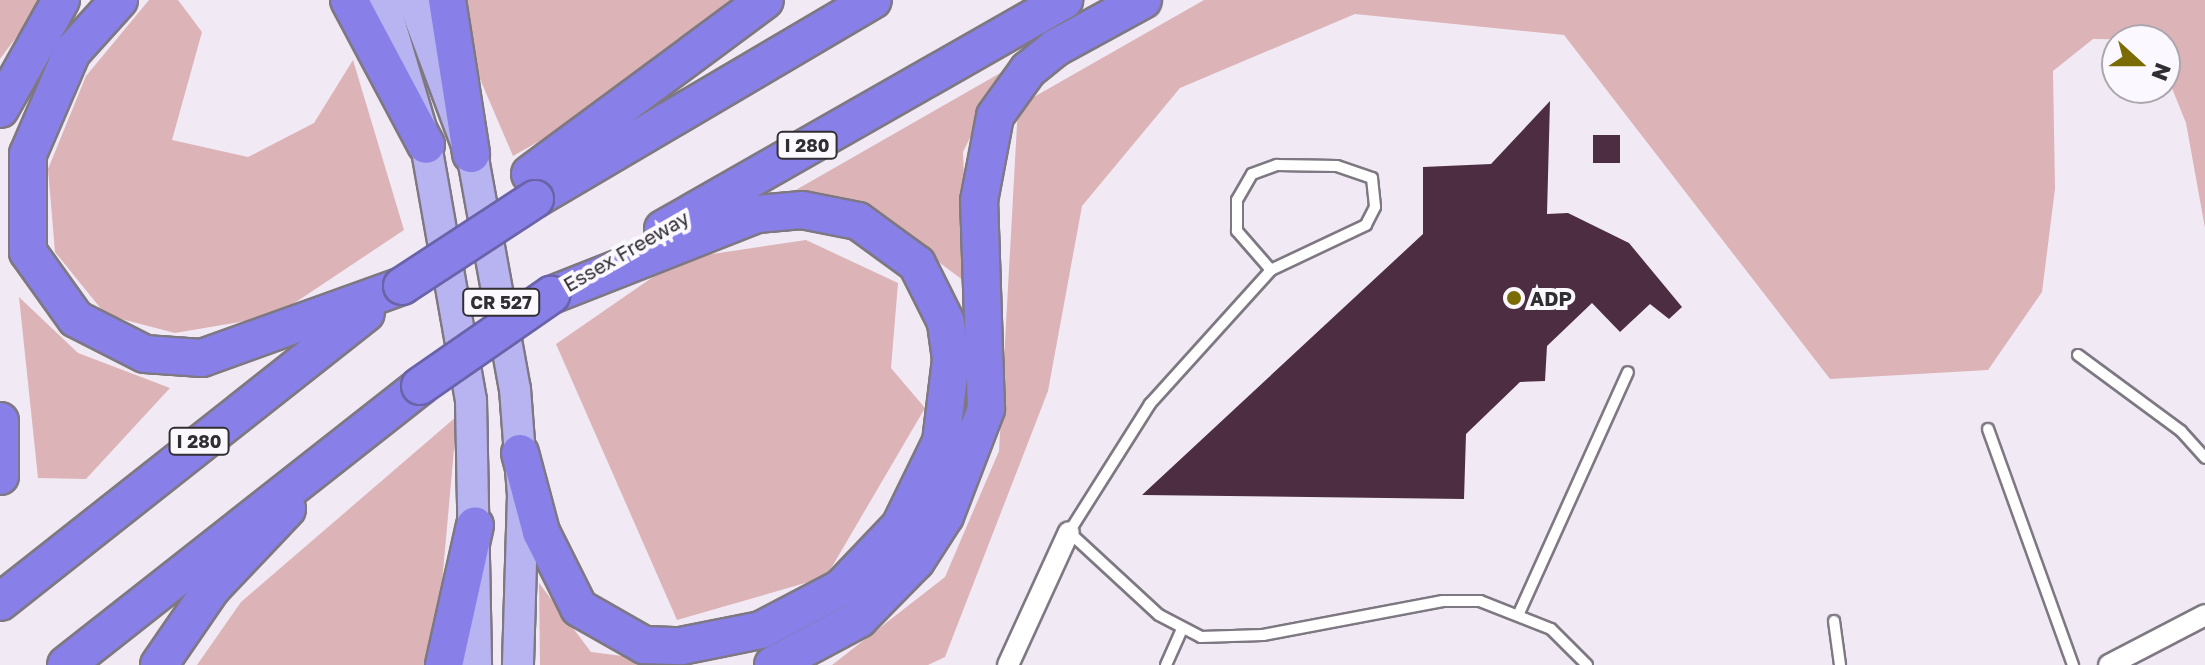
<!DOCTYPE html>
<style>
body{margin:0}
#map{position:relative;width:2205px;height:665px;overflow:hidden;background:#f1eaf5;font-family:"Golos Text",sans-serif}
div>[style]{position:absolute}
[style*='--x']{left:calc(var(--x)*1px);top:calc(var(--y)*1px);width:calc(var(--w)*1px);rotate:calc(var(--a)*1deg)}
.green>*{inset:0;background:#dcb3b7}
.building>*{inset:0;background:#4d2d41;transform-origin:0 0}
.roads{filter:drop-shadow(2px 0 #7e7882) drop-shadow(-2px 0 #7e7882) drop-shadow(0 2px #7e7882) drop-shadow(0 -2px #7e7882)}
.lane>*{height:10px;margin:-5px;padding:0 5px;transform-origin:5px;border-radius:5px;background:#fff}
.street>*{height:20px;margin:-10px;padding:0 10px;transform-origin:10px;border-radius:10px;background:#fff}
.primary>*{height:30px;margin:-15px;padding:0 15px;transform-origin:15px;border-radius:15px;background:#b8b3f1}
.highway>*{height:36px;margin:-18px;padding:0 18px;transform-origin:18px;border-radius:18px;background:#8880e8}
.bridges{filter:drop-shadow(2px 0 #6a63a8) drop-shadow(-2px 0 #6a63a8) drop-shadow(0 2px #6a63a8) drop-shadow(0 -2px #6a63a8)}
.highway-bridge>*{height:36px;margin:-18px;padding:0 18px;transform-origin:18px;border-radius:18px;background:#8880e8}
.dots>*{width:22px;height:22px;translate:-50% -50%;box-sizing:border-box;border:4px solid #fcf8ff;border-radius:50%}
span{translate:-50% -50%;white-space:nowrap;text-align:center;line-height:1.15;-webkit-text-stroke:8px #fcf8ff;paint-order:stroke}
.shield-label span{padding:2px 6px;background:#fcf8ff;border:2px solid;border-radius:6px;-webkit-text-stroke-width:0}
.shield-label{font-size:18px;color:#312e32;font-weight:700}
.street-label{font-size:20px;color:#312e32}
.poi-label{font-size:20px;color:#312e32;font-weight:700}
.left{translate:0 -50%;text-align:left}
.north{position:absolute;left:2101px;top:24px;width:80px;height:80px;box-sizing:border-box;background:#fcf8ff;border:2px solid #aba7ad;border-radius:50%;rotate:111deg;font-size:22px;font-weight:700;line-height:32px;text-align:center;color:#312e32}
.north::after{content:'';display:block;margin:auto;width:28px;height:36px;background:#7b6b04;clip-path:polygon(50% 0,100% 100%,50% 72%,0 100%)}
</style>
<div id="map">
<div class="green">
<i style="clip-path:polygon(0 0,44px 0,0 59px)"></i>
<i style="clip-path:polygon(149px 0,178px 0,202px 32px,172px 140px,248px 157px,314px 123px,353px 60px,404px 230px,275px 316px,175px 333px,106px 315px,55px 252px,48px 169px,86px 76px)"></i>
<i style="clip-path:polygon(462px 0,740px 0,620px 96px,513px 156px,471px 58px)"></i>
<i style="clip-path:polygon(1204px 0,2205px 0,2205px 228px,2186px 123px,2165px 71px,2165px 40px,2093px 39px,2053px 71px,2055px 189px,2042px 292px,1988px 370px,1830px 379px,1564px 35px,1355px 14px,1180px 88px,1082px 206px,1048px 391px,945px 657px,928px 665px,832px 665px,945px 577px,999px 451px,1018px 106px)"></i>
<i style="clip-path:polygon(1002px 72px,963px 152px,968px 284px,864px 206px,794px 191px)"></i>
<i style="clip-path:polygon(806px 240px,898px 283px,891px 368px,925px 408px,826px 577px,677px 620px,556px 344px,679px 259px)"></i>
<i style="clip-path:polygon(19px 297px,78px 353px,170px 388px,86px 479px,38px 478px)"></i>
<i style="clip-path:polygon(457px 416px,437px 639px,426px 665px,197px 665px,241px 602px)"></i>
<i style="clip-path:polygon(539px 583px,591px 652px,693px 665px,540px 665px)"></i>
</div>
<div class="building">
<i style="clip-path:polygon(1550px 101px,1547px 214px,1568px 213px,1629px 243px,1682px 307px,1669px 319px,1650px 304px,1620px 332px,1592px 303px,1547px 346px,1545px 381px,1520px 382px,1466px 434px,1464px 499px,1142px 495px,1423px 234px,1423px 167px,1491px 164px)"></i>
<i style="left:1593px;top:135px;width:27px;height:28px"></i>
</div>
<div class="roads">
<div class="lane">
<i style="--x:1271;--y:270;--w:52;--a:-131.1"></i>
<i style="--x:1237;--y:231;--w:31;--a:-90"></i>
<i style="--x:1237;--y:200;--w:30;--a:-60"></i>
<i style="--x:1252;--y:174;--w:27;--a:-20"></i>
<i style="--x:1277;--y:165;--w:60;--a:1"></i>
<i style="--x:1337;--y:166;--w:37;--a:19"></i>
<i style="--x:1372;--y:178;--w:29;--a:84"></i>
<i style="--x:1375;--y:207;--w:20;--a:117"></i>
<i style="--x:1366;--y:225;--w:105;--a:154.7"></i>
<i style="--x:1271;--y:270;--w:181;--a:132.1"></i>
<i style="--x:1150;--y:404;--w:151;--a:122.3"></i>
<i style="--x:1069;--y:532;--w:122;--a:42.7"></i>
<i style="--x:1159;--y:615;--w:47;--a:27.6"></i>
<i style="--x:1201;--y:637;--w:62;--a:-1.8"></i>
<i style="--x:1263;--y:635;--w:183;--a:-10.7"></i>
<i style="--x:1443;--y:601;--w:37;--a:0"></i>
<i style="--x:1480;--y:601;--w:76;--a:21.5"></i>
<i style="--x:1551;--y:629;--w:51;--a:45"></i>
<i style="--x:2078;--y:355;--w:128;--a:36.4"></i>
<i style="--x:2181;--y:431;--w:36;--a:48"></i>
<i style="--x:1988;--y:429;--w:251;--a:70.2"></i>
<i style="--x:1520;--y:611;--w:262;--a:-65.7"></i>
<i style="--x:1834;--y:621;--w:44;--a:82.2"></i>
<i style="--x:1166;--y:665;--w:39;--a:-66"></i>
</div>
<div class="street">
<i style="--x:1008;--y:665;--w:146;--a:-65.4"></i>
<i style="--x:2109;--y:665;--w:108;--a:-27.5"></i>
</div>
<div class="primary">
<i style="--x:383;--y:0;--w:151;--a:73.5"></i>
<i style="--x:426;--y:145;--w:260;--a:80"></i>
<i style="--x:471;--y:401;--w:264;--a:88.9"></i>
<i style="--x:413;--y:0;--w:175;--a:69.6"></i>
<i style="--x:474;--y:164;--w:229;--a:79.7"></i>
<i style="--x:515;--y:389;--w:106;--a:85.7"></i>
<i style="--x:523;--y:495;--w:170;--a:91.7"></i>
</div>
<div class="highway">
<i style="--x:119;--y:0;--w:70;--a:132.1"></i>
<i style="--x:72;--y:52;--w:111;--a:113.3"></i>
<i style="--x:28;--y:154;--w:98;--a:90"></i>
<i style="--x:28;--y:252;--w:82;--a:54.4"></i>
<i style="--x:76;--y:319;--w:77;--a:26.9"></i>
<i style="--x:145;--y:354;--w:57;--a:4"></i>
<i style="--x:202;--y:358;--w:213;--a:-19.8"></i>
<i style="--x:349;--y:0;--w:164;--a:62"></i>
<i style="--x:447;--y:0;--w:156;--a:81.1"></i>
<i style="--x:0;--y:109;--w:125;--a:-60.8"></i>
<i style="--x:530;--y:174;--w:292;--a:-36.5"></i>
<i style="--x:535;--y:199;--w:392;--a:-30.5"></i>
<i style="--x:663;--y:229;--w:462;--a:-29.7"></i>
<i style="--x:0;--y:421;--w:55;--a:90"></i>
<i style="--x:520;--y:453;--w:82;--a:75.1"></i>
<i style="--x:541;--y:532;--w:85;--a:63.4"></i>
<i style="--x:579;--y:608;--w:75;--a:29.6"></i>
<i style="--x:644;--y:645;--w:37;--a:2"></i>
<i style="--x:681;--y:646;--w:82;--a:-11.3"></i>
<i style="--x:761;--y:630;--w:90;--a:-27.7"></i>
<i style="--x:841;--y:588;--w:86;--a:-46.4"></i>
<i style="--x:900;--y:526;--w:93;--a:-64"></i>
<i style="--x:941;--y:442;--w:84;--a:-83.1"></i>
<i style="--x:951;--y:359;--w:37;--a:-98"></i>
<i style="--x:946;--y:322;--w:65;--a:-116.6"></i>
<i style="--x:917;--y:264;--w:73;--a:-143.9"></i>
<i style="--x:858;--y:221;--w:57;--a:-168.9"></i>
<i style="--x:802;--y:210;--w:45;--a:174.9"></i>
<i style="--x:757;--y:214;--w:221;--a:158.5"></i>
<i style="--x:0;--y:602;--w:466;--a:-38.3"></i>
<i style="--x:66;--y:665;--w:451;--a:-38.2"></i>
<i style="--x:159;--y:665;--w:93;--a:-55.5"></i>
<i style="--x:212;--y:588;--w:109;--a:-46.5"></i>
<i style="--x:444;--y:665;--w:143;--a:-77.5"></i>
<i style="--x:773;--y:665;--w:98;--a:-28.1"></i>
<i style="--x:859;--y:619;--w:81;--a:-45.5"></i>
<i style="--x:916;--y:561;--w:54;--a:-57.2"></i>
<i style="--x:945;--y:516;--w:115;--a:-69"></i>
<i style="--x:986;--y:409;--w:208;--a:-91.9"></i>
<i style="--x:979;--y:201;--w:86;--a:-79.3"></i>
<i style="--x:995;--y:116;--w:57;--a:-54.3"></i>
<i style="--x:1028;--y:70;--w:35;--a:-39"></i>
<i style="--x:1055;--y:48;--w:100;--a:-28.6"></i>
</div>
</div>
<div class="bridges">
<div class="highway-bridge">
<i style="--x:402;--y:286;--w:159;--a:-33.2"></i>
<i style="--x:420;--y:386;--w:160;--a:-34.8"></i>
</div>
</div>
<div class="dots">
<i style="left:1514px;top:298px;background:#7b6b04"></i>
</div>
<div class="shield-label">
<span style="left:807px;top:145px">I 280</span>
<span style="left:501px;top:302px">CR 527</span>
<span style="left:199px;top:441px">I 280</span>
</div>
<div class="street-label">
<span style="left:626px;top:251px;rotate:-30deg">Essex Freeway</span>
</div>
<div class="poi-label">
<span class="left" style="left:1530px;top:298px">ADP</span>
</div>
<div class="north">N</div>
</div>
